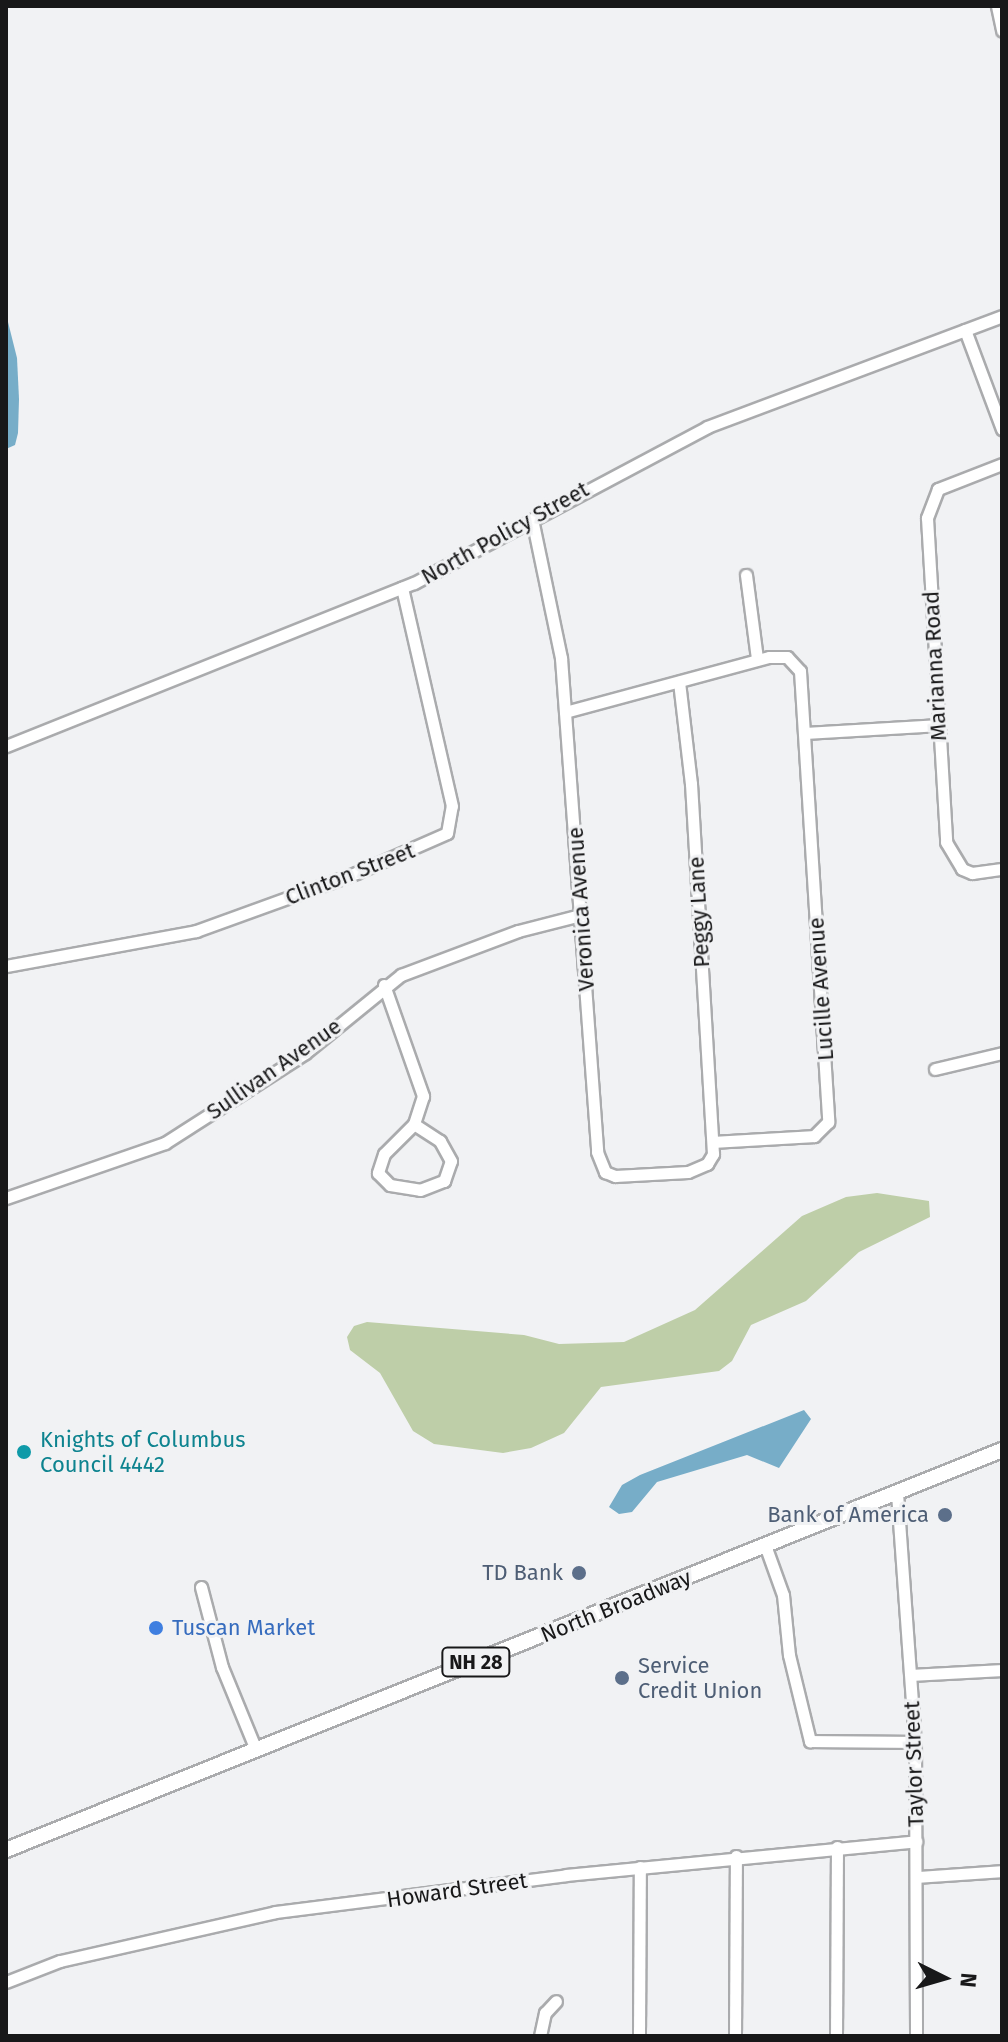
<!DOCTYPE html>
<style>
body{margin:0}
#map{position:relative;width:1008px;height:2042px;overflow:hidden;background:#f1f2f4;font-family:"Fira Sans",sans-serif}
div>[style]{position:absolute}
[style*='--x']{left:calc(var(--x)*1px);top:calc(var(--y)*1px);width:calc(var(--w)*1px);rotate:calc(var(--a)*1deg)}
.green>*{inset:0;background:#becea8}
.water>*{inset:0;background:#77adc8}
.roads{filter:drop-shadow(2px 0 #aaabad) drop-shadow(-2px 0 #aaabad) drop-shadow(0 2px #aaabad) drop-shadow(0 -2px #aaabad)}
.minor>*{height:11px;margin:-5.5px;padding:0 5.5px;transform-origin:5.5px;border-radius:5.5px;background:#fff}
.major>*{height:14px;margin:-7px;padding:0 7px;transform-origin:7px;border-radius:7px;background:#fff}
.dots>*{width:22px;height:22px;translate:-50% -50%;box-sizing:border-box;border:4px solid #f1f2f4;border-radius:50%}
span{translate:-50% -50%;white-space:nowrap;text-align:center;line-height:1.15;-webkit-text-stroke:6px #f1f2f4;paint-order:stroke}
.shield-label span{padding:2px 6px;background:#f1f2f4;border:2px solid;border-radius:6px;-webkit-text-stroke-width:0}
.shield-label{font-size:20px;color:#181819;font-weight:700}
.street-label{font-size:22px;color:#181819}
.culture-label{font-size:22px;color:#0d838f}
.left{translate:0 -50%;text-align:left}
.service-label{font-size:22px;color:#4e5e75}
.right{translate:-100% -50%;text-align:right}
.shop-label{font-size:22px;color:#366cbe}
.frame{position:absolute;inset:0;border:8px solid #181819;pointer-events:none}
.north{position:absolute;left:904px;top:1938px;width:80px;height:80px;-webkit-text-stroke:6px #f1f2f4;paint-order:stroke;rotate:95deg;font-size:22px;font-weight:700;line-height:32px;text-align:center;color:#181819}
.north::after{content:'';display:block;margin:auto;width:28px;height:36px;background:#181819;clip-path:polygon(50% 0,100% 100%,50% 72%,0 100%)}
</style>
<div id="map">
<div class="green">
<i style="clip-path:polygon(877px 1193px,929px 1201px,930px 1217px,859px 1252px,806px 1301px,751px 1325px,732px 1361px,719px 1371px,601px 1387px,564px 1433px,531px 1448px,503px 1453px,434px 1444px,413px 1431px,380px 1373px,350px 1350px,347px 1337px,354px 1326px,367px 1322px,524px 1335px,559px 1344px,624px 1342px,695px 1310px,802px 1216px,846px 1197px)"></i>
</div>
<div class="water">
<i style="clip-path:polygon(6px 314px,17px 358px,19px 399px,18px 433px,15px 445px,6px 449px)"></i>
<i style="clip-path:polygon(804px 1410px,811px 1419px,779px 1468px,747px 1455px,657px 1482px,632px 1512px,619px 1514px,609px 1507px,622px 1485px,640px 1475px)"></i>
</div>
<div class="roads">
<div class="minor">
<i style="--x:997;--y:6;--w:25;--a:78"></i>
<i style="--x:965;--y:330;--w:106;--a:69.5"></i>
<i style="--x:1002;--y:464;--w:69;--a:158.7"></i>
<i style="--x:938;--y:489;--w:31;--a:111"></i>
<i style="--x:927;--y:518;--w:325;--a:86.6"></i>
<i style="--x:946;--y:842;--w:31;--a:59"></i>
<i style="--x:962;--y:869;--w:11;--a:22"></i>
<i style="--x:972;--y:873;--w:30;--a:-8"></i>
<i style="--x:532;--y:519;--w:142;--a:78.2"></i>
<i style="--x:561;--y:658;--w:495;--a:85.8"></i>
<i style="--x:597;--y:1152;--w:22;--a:68"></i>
<i style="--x:605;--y:1172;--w:11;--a:22"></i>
<i style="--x:615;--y:1176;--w:73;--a:-3.1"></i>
<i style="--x:688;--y:1172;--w:21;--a:-23"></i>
<i style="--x:707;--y:1164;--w:12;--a:-59"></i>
<i style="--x:713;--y:1154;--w:371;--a:-93.4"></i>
<i style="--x:691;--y:784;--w:103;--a:-96.7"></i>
<i style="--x:746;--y:575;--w:85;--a:82.5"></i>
<i style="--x:565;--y:712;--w:211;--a:-15.1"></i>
<i style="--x:769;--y:657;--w:18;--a:0"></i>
<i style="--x:787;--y:657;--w:19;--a:47"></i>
<i style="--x:800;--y:671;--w:452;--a:86.4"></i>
<i style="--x:828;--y:1122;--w:20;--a:135"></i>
<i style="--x:814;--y:1136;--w:101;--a:176.6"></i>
<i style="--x:806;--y:733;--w:133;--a:-3.4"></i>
<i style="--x:6;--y:746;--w:439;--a:-21.8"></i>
<i style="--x:414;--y:583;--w:332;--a:-28"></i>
<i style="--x:707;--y:427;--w:315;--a:-20.6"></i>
<i style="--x:6;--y:966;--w:193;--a:-10.4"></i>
<i style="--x:196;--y:931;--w:170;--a:-19.9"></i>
<i style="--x:356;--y:873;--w:99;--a:-23.7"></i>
<i style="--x:447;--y:833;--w:27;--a:-80"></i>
<i style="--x:452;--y:806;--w:224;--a:-102.9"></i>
<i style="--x:384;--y:985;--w:118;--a:70.6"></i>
<i style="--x:423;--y:1096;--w:29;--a:108"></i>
<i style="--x:414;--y:1124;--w:42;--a:135"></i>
<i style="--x:384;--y:1154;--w:20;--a:108"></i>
<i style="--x:378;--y:1173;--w:17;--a:45"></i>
<i style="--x:390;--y:1185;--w:30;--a:9"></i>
<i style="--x:420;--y:1190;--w:26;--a:-21"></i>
<i style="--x:444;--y:1181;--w:21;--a:-71"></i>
<i style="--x:451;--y:1161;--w:23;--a:-119"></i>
<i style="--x:440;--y:1141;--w:31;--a:-147"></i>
<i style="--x:935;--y:1069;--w:69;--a:-13.4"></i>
<i style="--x:6;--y:1198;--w:168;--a:-19.1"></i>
<i style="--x:165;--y:1143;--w:166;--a:-32.7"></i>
<i style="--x:305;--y:1053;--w:124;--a:-39.1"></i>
<i style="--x:401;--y:975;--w:125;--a:-20.6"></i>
<i style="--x:518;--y:931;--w:65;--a:-14.3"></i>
<i style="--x:897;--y:1493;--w:250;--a:85.9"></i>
<i style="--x:915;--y:1742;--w:294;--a:89.8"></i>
<i style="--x:765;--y:1545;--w:53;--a:70.2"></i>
<i style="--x:783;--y:1595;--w:60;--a:84.3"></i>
<i style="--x:789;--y:1655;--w:89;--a:76.3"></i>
<i style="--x:810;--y:1741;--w:105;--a:0.5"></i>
<i style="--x:201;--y:1587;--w:83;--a:75.3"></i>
<i style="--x:222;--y:1667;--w:90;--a:67.7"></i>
<i style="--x:911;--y:1675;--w:91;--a:-3.1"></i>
<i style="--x:917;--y:1877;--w:85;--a:-4"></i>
<i style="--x:6;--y:1982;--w:58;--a:-21.3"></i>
<i style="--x:60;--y:1961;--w:221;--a:-12.8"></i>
<i style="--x:275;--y:1912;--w:293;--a:-7.2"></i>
<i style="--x:566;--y:1875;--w:352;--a:-5.5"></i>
<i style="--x:540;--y:2036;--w:24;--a:-78"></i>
<i style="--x:545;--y:2013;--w:16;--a:-47"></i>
<i style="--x:639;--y:2036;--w:169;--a:-89.7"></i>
<i style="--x:735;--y:2036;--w:180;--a:-89.7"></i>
<i style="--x:836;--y:2036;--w:189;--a:-89.7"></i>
</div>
<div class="major">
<i style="--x:6;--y:1850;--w:1073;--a:-21.88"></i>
</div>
</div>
<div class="dots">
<i style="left:24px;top:1452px;background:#0f9aa8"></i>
<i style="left:945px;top:1515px;background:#5c6f8a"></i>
<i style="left:579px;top:1573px;background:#5c6f8a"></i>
<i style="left:156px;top:1628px;background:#3f7fe0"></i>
<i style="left:622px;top:1678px;background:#5c6f8a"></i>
</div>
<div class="shield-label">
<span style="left:476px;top:1662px">NH 28</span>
</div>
<div class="street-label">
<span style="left:505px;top:533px;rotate:-29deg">North Policy Street</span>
<span style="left:935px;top:666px;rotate:-93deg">Marianna Road</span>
<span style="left:350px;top:874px;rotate:-21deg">Clinton Street</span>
<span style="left:581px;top:909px;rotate:-94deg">Veronica Avenue</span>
<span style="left:699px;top:912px;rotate:-93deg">Peggy Lane</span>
<span style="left:821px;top:989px;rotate:-94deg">Lucille Avenue</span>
<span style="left:274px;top:1069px;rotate:-35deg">Sullivan Avenue</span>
<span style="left:616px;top:1606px;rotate:-22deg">North Broadway</span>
<span style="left:914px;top:1764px;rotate:-92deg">Taylor Street</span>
<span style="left:457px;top:1890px;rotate:-8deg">Howard Street</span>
</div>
<div class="culture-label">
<span class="left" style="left:40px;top:1452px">Knights of Columbus<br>Council 4442</span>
</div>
<div class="service-label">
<span class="right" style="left:929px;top:1515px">Bank of America</span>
<span class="right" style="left:563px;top:1573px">TD Bank</span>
<span class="left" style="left:638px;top:1678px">Service<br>Credit Union</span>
</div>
<div class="shop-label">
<span class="left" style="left:172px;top:1628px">Tuscan Market</span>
</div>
<div class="frame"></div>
<div class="north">N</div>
</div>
